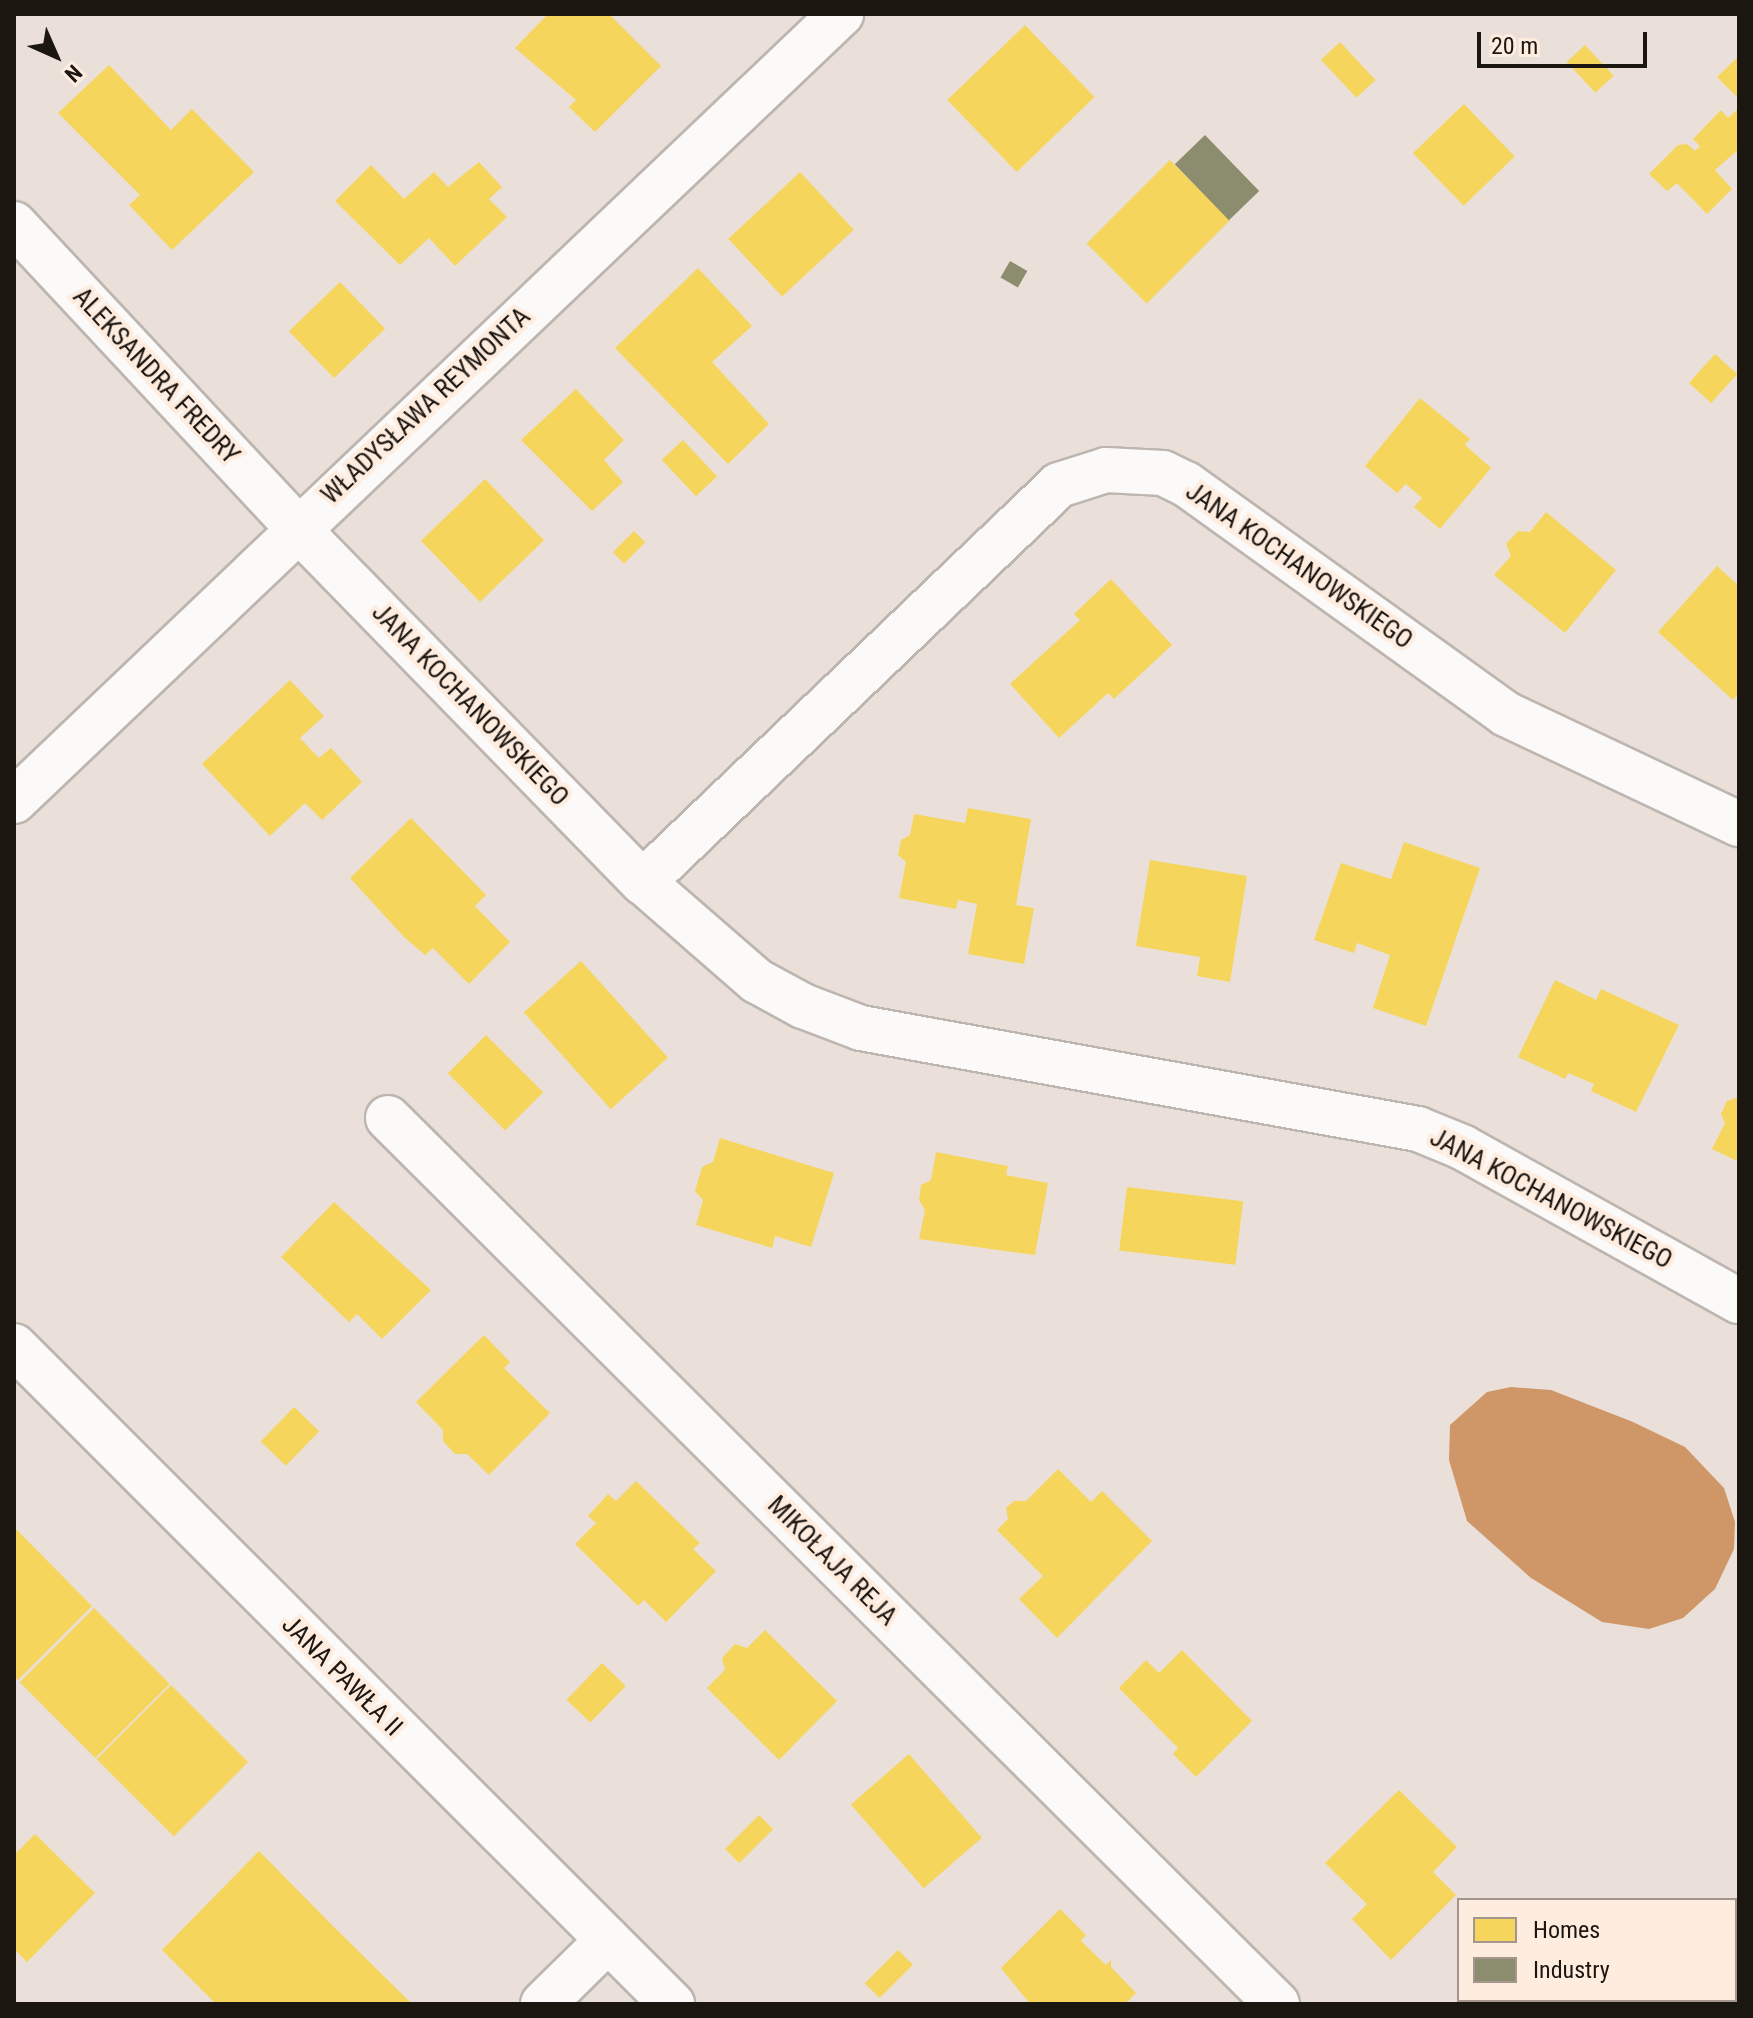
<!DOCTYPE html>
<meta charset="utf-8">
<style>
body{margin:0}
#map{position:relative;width:1753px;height:2018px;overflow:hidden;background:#eae0d9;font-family:"Roboto Condensed",sans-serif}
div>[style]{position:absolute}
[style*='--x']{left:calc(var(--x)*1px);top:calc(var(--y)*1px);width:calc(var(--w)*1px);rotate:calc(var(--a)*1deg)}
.water>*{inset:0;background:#cf9768}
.homes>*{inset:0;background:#f6d55c;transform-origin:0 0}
.industry>*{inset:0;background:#8c8c6e;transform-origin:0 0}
.roads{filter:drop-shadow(2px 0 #bdb5b0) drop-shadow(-2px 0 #bdb5b0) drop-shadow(0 2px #bdb5b0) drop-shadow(0 -2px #bdb5b0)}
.minor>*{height:44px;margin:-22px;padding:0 22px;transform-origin:22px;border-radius:22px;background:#fcfaf9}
span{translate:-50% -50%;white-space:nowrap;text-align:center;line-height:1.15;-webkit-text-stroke:8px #feecdf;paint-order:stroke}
.street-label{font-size:26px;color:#1c1611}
.frame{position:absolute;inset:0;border:16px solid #1c1611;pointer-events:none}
.legend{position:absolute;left:1457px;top:1898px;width:280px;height:104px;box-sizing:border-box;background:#feecdf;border:2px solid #a4968d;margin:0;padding:10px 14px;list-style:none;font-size:24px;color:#1c1611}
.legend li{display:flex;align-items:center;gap:16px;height:40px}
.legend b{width:40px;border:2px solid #a4968d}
.north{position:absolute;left:16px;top:16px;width:80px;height:80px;-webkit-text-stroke:6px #feecdf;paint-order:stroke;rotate:135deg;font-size:22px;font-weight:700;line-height:32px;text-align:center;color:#1c1611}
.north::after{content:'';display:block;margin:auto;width:28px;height:36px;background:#1c1611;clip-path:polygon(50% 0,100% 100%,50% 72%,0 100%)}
.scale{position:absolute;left:1477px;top:32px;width:170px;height:36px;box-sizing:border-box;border:4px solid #1c1611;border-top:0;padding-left:10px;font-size:24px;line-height:28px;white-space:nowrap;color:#1c1611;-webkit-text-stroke:6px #feecdf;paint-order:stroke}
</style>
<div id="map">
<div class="water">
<i style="clip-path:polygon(1511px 1387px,1551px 1390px,1633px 1422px,1685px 1447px,1724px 1488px,1735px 1522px,1734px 1549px,1715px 1589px,1683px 1618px,1649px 1629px,1602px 1622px,1531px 1578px,1467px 1521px,1449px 1460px,1450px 1425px,1487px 1392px)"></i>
</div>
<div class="homes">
<i style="clip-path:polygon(548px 14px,609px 14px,661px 66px,595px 132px,569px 107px,576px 100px,515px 48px)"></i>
<i style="left:1025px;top:25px;width:100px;height:108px;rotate:46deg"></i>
<i style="left:1340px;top:42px;width:52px;height:26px;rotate:47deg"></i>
<i style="left:1585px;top:45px;width:42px;height:25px;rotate:47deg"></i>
<i style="clip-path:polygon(1739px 56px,1739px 99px,1717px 77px)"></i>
<i style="clip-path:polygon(109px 65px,171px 130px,192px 109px,254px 172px,172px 250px,129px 205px,140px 195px,58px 113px)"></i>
<i style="left:1464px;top:104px;width:73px;height:71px;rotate:46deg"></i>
<i style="clip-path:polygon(1739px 108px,1739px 149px,1715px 170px,1732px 189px,1707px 214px,1677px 183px,1667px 191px,1649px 174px,1678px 145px,1687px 144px,1695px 151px,1700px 146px,1693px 139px,1721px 110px,1728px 118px)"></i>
<i style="left:1170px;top:160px;width:85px;height:118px;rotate:45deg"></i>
<i style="clip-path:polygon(479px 162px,502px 187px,489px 199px,507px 217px,455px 266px,429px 238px,400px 265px,335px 201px,371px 165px,404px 199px,434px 172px,448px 187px)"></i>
<i style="left:800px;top:172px;width:79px;height:98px;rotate:47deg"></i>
<i style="clip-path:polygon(698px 268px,752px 326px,712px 362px,769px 424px,728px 464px,615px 348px)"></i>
<i style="left:340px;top:282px;width:65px;height:71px;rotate:46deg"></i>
<i style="left:1715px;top:354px;width:30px;height:39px;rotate:42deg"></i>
<i style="clip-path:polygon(576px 389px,624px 440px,604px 460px,623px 482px,592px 511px,521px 440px)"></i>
<i style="clip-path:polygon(1420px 398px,1470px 439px,1465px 445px,1491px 468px,1440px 529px,1414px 507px,1422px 498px,1406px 484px,1397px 493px,1365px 466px)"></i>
<i style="left:683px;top:440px;width:50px;height:29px;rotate:47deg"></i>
<i style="left:485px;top:479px;width:85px;height:89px;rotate:46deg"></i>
<i style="clip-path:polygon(1546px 512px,1616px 570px,1565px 633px,1494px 575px,1511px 556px,1506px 544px,1518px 531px,1530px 532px)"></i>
<i style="left:634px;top:531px;width:16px;height:30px;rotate:45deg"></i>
<i style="clip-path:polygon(1717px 566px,1739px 586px,1739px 693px,1733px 700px,1658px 632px)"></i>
<i style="clip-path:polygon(1111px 579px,1172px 645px,1114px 699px,1108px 693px,1059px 738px,1010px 684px,1080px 620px,1074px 614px)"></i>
<i style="clip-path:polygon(290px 680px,324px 716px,300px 738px,319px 758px,331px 748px,362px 782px,322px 820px,305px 803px,270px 836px,202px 764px)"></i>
<i style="clip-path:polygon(968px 808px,1031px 819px,1016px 905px,1034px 908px,1024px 964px,968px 954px,977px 904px,958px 900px,956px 909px,899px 898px,906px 862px,898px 855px,901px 840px,910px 835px,914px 814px,965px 823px)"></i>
<i style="clip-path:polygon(411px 818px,486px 895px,475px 906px,510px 942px,469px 984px,433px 948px,425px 955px,404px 937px,350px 878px)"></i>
<i style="clip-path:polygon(1404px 842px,1480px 868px,1426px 1026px,1373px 1008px,1390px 955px,1357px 943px,1354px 953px,1314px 940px,1341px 863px,1391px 879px)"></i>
<i style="clip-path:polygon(1150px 860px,1247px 876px,1230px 982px,1197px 976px,1200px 957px,1136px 946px)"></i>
<i style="left:581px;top:961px;width:130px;height:77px;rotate:48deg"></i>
<i style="clip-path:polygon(1555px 980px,1596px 1000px,1601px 989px,1679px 1025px,1636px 1112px,1591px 1091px,1594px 1084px,1568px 1073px,1565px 1079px,1518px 1057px)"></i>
<i style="left:486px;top:1035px;width:81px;height:54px;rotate:45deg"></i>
<i style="clip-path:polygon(1739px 1097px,1739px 1162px,1712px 1149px,1725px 1123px,1721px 1114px,1727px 1101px)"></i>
<i style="clip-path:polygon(720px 1138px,834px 1173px,811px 1247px,775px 1236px,772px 1248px,696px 1225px,703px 1200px,695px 1191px,702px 1167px,713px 1162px)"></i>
<i style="clip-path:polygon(936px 1152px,1008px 1166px,1006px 1175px,1048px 1183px,1035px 1255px,919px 1239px,925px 1210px,919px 1200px,921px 1185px,931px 1180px)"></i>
<i style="left:1127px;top:1187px;width:117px;height:64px;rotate:7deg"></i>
<i style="clip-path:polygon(334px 1202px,431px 1290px,382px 1339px,357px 1314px,349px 1322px,281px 1257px)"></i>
<i style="clip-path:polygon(484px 1335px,510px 1362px,504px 1368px,550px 1413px,489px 1475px,467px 1454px,455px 1454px,443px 1441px,443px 1430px,416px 1402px)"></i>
<i style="left:294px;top:1407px;width:35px;height:48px;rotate:44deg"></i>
<i style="clip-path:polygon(1058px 1469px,1091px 1502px,1102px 1491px,1152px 1541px,1057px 1638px,1019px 1599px,1043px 1576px,997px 1530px,1008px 1519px,1006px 1508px,1014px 1501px,1026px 1501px)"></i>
<i style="clip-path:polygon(636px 1481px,700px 1543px,693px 1549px,716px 1571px,666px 1622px,644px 1600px,638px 1606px,575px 1544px,596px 1523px,588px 1516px,608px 1494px,616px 1501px)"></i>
<i style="clip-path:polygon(14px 1527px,92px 1606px,18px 1680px,14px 1676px)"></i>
<i style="left:94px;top:1608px;width:107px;height:105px;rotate:45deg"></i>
<i style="clip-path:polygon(765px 1630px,837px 1701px,779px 1760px,707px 1688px,725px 1670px,722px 1658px,735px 1644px,747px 1648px)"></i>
<i style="clip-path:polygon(1182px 1650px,1252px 1721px,1196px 1777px,1173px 1754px,1178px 1748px,1119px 1688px,1146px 1660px,1159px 1673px)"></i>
<i style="left:602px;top:1663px;width:33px;height:51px;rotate:44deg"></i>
<i style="left:171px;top:1685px;width:109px;height:105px;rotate:45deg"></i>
<i style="left:909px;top:1754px;width:111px;height:77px;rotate:49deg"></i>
<i style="clip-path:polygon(1399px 1790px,1457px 1847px,1433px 1872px,1456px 1895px,1391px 1960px,1352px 1919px,1367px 1904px,1325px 1863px)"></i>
<i style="left:759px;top:1815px;width:20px;height:48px;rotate:45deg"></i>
<i style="clip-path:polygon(35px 1834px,95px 1893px,27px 1962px,14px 1949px,14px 1855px)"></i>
<i style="clip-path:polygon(259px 1851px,333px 1926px,412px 2004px,216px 2004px,162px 1950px)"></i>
<i style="clip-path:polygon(1060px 1909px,1086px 1935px,1081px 1941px,1106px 1965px,1111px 1960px,1111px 1967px,1136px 1993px,1125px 2004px,1030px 2004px,1001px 1968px)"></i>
<i style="left:898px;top:1950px;width:21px;height:47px;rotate:45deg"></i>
</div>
<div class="industry">
<i style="left:1205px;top:135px;width:78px;height:42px;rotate:46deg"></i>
<i style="left:1010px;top:261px;width:20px;height:19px;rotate:30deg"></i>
</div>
<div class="roads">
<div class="minor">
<i style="--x:14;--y:224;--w:415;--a:47"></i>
<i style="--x:297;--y:528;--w:495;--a:45.7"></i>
<i style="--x:643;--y:882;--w:151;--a:41"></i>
<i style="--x:757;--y:981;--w:52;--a:28.5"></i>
<i style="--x:803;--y:1006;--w:62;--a:20.8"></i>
<i style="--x:861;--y:1028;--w:566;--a:10.28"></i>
<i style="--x:1418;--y:1129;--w:48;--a:22.2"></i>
<i style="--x:1462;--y:1147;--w:317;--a:29.1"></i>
<i style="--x:14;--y:801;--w:1142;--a:-43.58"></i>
<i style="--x:643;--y:882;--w:575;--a:-43.66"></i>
<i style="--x:1059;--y:485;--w:49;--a:-17.7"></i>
<i style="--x:1106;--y:470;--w:57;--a:3"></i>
<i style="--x:1163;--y:473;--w:25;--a:26"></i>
<i style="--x:1186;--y:484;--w:394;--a:35.7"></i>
<i style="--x:1506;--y:714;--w:258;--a:25.3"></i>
<i style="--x:388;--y:1118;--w:1255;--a:44.9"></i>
<i style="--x:14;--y:1346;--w:931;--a:45"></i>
<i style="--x:543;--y:2004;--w:91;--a:-44.6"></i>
</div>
</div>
<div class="street-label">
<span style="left:156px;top:376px;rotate:47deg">ALEKSANDRA FREDRY</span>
<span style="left:426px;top:406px;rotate:-43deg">WŁADYSŁAWA REYMONTA</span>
<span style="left:1299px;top:566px;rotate:35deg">JANA KOCHANOWSKIEGO</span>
<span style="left:470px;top:705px;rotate:46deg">JANA KOCHANOWSKIEGO</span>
<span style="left:1551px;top:1199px;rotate:28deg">JANA KOCHANOWSKIEGO</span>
<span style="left:832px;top:1561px;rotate:45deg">MIKOŁAJA REJA</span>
<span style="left:342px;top:1676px;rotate:45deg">JANA PAWŁA II</span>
</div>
<div class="frame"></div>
<ul class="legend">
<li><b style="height:22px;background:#f6d55c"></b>Homes</li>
<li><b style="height:22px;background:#8c8c6e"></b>Industry</li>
</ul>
<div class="north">N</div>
<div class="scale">20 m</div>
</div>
